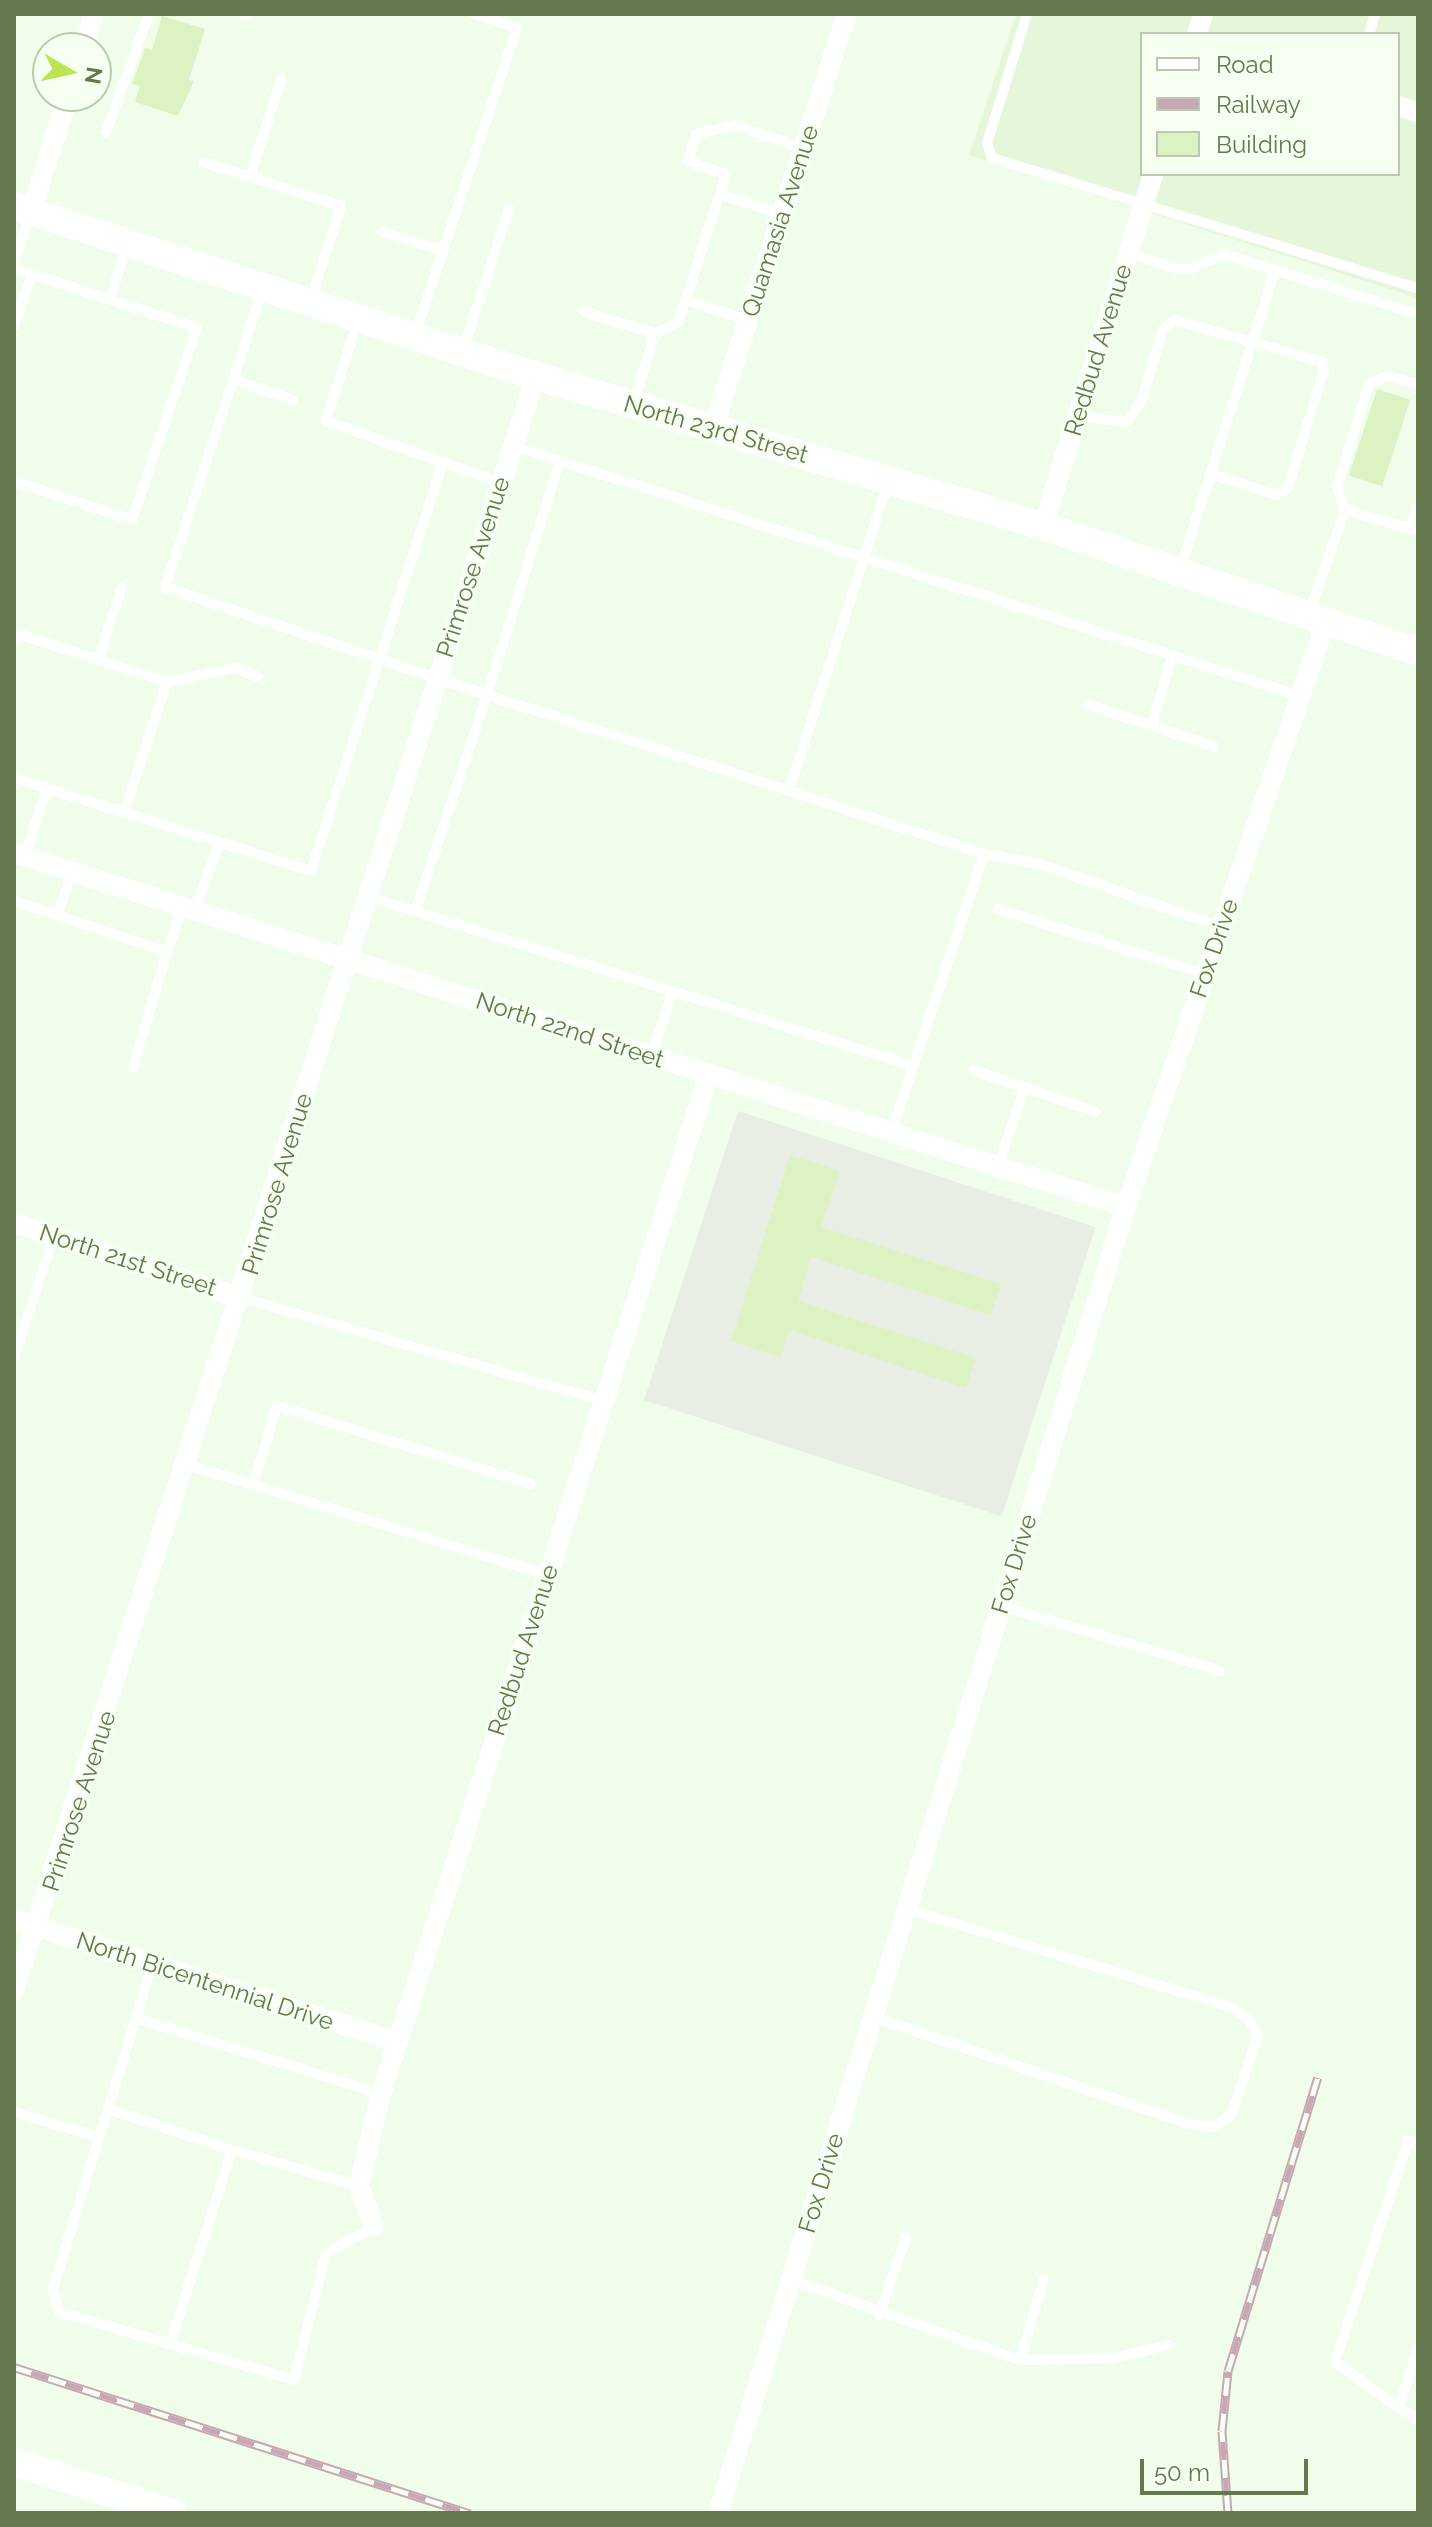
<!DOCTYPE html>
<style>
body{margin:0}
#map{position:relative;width:1432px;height:2527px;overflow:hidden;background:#f0fdea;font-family:Raleway,sans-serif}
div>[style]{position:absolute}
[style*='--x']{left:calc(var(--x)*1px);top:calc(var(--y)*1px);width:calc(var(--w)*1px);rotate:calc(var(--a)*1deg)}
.residential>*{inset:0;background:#e6f6db}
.industrial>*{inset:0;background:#e8eee3;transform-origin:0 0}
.building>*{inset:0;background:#dcf2c2;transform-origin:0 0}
.lane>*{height:10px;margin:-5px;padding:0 5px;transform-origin:5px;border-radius:5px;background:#fff}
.street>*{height:20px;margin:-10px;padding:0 10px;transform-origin:10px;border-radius:10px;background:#fff}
.secondary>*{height:28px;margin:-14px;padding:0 14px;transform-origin:14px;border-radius:14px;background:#fff}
.rail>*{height:9px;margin-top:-4.5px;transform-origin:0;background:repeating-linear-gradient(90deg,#f6fff1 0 18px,#c8a7b4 0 36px);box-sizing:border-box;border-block:2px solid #c8a7b4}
span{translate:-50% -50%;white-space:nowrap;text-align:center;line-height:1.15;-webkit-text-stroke:6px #f6fff1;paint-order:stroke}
.street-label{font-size:24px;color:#66784d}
.frame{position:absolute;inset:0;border:16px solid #66784d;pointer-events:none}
.legend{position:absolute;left:1140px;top:32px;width:260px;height:144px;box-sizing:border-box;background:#f6fff1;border:2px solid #bcc9af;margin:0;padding:10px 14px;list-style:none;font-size:24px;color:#66784d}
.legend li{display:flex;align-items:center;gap:16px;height:40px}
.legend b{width:40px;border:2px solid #bcc9af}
.north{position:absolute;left:32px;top:32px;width:80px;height:80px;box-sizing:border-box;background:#f6fff1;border:2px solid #bcc9af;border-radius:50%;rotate:99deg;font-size:22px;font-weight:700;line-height:32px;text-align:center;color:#66784d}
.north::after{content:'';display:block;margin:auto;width:28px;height:36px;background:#bce551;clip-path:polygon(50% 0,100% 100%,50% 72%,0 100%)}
.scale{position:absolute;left:1140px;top:2459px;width:168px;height:36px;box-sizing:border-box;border:4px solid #66784d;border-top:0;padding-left:10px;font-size:24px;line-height:28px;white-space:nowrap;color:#66784d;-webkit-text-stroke:6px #f6fff1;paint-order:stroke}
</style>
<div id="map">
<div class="residential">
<i style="clip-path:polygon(evenodd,1016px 14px,1418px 14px,1418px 298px,969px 155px,1016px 14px,1142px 34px,1398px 34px,1398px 174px,1142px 174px,1142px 34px)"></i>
</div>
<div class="industrial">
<i style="left:738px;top:1111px;width:376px;height:304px;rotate:18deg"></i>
</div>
<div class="building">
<i style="clip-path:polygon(162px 16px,205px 29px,189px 80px,194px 81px,178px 116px,135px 102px,140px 86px,132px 84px,145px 48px,152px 50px)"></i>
<i style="left:1377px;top:389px;width:35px;height:91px;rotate:18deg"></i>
<i style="clip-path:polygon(790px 1155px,840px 1171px,821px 1227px,1001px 1284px,991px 1315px,811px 1257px,798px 1301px,976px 1358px,966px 1388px,789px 1330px,781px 1357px,731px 1341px)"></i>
</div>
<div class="lane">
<i style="--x:244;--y:14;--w:5;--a:11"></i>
<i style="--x:1027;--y:14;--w:135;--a:107.2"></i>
<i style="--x:987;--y:143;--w:16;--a:72"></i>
<i style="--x:992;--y:158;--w:445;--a:17"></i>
<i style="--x:1369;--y:34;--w:21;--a:-73"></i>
<i style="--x:106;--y:132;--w:126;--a:-70"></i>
<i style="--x:203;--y:162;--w:145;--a:17.7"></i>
<i style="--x:341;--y:206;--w:101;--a:107.9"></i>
<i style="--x:250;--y:177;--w:103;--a:-72.4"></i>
<i style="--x:720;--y:194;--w:65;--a:18.7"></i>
<i style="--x:383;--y:232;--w:63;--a:17.6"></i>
<i style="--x:1128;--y:253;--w:52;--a:17.7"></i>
<i style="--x:1178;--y:269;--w:13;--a:0"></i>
<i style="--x:1191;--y:269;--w:35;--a:-25"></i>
<i style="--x:1223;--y:254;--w:204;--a:17.1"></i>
<i style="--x:14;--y:263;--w:51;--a:-71.6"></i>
<i style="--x:14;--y:268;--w:193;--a:18.2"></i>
<i style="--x:197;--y:328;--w:203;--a:108.7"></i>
<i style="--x:132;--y:520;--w:124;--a:-161.7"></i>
<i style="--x:263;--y:288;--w:315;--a:108.1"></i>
<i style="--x:165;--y:587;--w:340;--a:18.5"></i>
<i style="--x:487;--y:695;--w:228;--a:108.4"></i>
<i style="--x:110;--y:299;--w:57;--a:-72.5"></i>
<i style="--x:686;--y:300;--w:65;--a:17.9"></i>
<i style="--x:583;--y:311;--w:76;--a:17.7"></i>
<i style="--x:655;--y:334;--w:27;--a:-28"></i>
<i style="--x:679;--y:321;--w:153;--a:-72.2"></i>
<i style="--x:726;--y:175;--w:40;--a:-159.8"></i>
<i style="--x:688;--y:161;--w:28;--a:-73"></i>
<i style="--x:696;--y:134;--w:40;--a:-13"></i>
<i style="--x:735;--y:125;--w:72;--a:19.4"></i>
<i style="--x:358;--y:320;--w:106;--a:107.6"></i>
<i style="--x:326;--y:421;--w:186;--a:19.5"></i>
<i style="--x:14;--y:326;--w:55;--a:-70.9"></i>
<i style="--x:415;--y:335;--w:324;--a:-71.6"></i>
<i style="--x:517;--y:28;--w:45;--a:-162"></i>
<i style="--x:463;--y:351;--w:149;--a:-72.1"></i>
<i style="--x:233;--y:379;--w:63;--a:19.6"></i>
<i style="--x:634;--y:401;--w:70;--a:-72.6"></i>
<i style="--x:1078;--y:416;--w:48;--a:7.1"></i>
<i style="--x:1126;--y:422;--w:25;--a:-53"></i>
<i style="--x:1141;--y:402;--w:75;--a:-73"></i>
<i style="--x:1163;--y:330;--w:16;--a:-40"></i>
<i style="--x:1175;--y:320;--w:153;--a:15.9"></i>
<i style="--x:1322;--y:362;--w:8;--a:76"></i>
<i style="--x:1324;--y:370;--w:123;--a:107"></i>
<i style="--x:1288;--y:488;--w:13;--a:148"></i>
<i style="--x:1277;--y:495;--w:70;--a:-162.6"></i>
<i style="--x:513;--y:446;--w:826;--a:17.62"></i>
<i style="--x:560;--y:461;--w:245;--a:107.3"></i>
<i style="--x:487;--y:695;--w:317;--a:17.6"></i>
<i style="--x:789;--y:791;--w:324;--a:-72.2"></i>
<i style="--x:1345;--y:510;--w:24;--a:-109"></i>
<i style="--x:1337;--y:487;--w:108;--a:-72.7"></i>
<i style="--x:1369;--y:384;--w:21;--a:-23"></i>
<i style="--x:1388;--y:376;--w:31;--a:17"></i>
<i style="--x:1410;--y:529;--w:25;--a:-72"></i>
<i style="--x:1180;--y:570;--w:315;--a:-72.4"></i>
<i style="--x:1309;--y:613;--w:109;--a:-70.7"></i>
<i style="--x:1345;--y:510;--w:76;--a:16"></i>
<i style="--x:14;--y:644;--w:11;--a:-68"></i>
<i style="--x:18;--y:634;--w:157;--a:17.9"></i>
<i style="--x:167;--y:682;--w:138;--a:108.2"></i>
<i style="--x:98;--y:660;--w:77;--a:-71.8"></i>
<i style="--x:167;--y:682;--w:69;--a:-11.6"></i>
<i style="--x:235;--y:668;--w:25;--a:21"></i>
<i style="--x:1088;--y:705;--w:133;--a:18.4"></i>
<i style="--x:1152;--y:726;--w:74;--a:-74.3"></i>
<i style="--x:14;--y:778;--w:311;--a:17.4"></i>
<i style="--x:311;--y:871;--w:430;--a:-72.1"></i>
<i style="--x:789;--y:791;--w:205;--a:17.9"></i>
<i style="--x:984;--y:854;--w:224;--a:108.5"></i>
<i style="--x:984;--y:854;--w:56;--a:10.3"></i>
<i style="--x:1039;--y:864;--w:194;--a:19"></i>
<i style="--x:25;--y:856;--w:71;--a:-72.1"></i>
<i style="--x:366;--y:896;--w:573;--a:17.26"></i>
<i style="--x:913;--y:1066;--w:69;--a:107.7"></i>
<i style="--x:14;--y:901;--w:161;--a:18.4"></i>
<i style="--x:167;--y:952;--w:49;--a:-70.8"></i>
<i style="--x:998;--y:909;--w:217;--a:17.4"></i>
<i style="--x:195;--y:910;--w:71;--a:-70.3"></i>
<i style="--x:57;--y:915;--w:47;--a:-70"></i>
<i style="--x:651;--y:1056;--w:68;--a:-71"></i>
<i style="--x:133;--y:1067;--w:120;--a:-73.5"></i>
<i style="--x:974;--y:1070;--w:129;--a:19"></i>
<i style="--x:998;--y:1166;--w:83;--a:-71.1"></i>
<i style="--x:242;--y:1298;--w:376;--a:15.9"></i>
<i style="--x:14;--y:1358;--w:128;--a:-71.8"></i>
<i style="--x:188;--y:1465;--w:375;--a:17"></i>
<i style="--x:253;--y:1486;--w:84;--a:-73.3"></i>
<i style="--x:277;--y:1406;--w:265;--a:17.1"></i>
<i style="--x:1001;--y:1606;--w:228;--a:16.5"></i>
<i style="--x:873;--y:2017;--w:334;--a:18.7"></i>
<i style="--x:1189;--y:2124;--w:25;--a:7"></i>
<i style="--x:1214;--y:2127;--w:22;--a:-36"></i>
<i style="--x:1232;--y:2114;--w:83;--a:-71.8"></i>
<i style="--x:1258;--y:2035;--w:21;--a:-121"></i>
<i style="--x:1247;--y:2017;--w:22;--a:-150"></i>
<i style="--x:1228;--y:2006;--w:335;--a:-163.2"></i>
<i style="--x:136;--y:2018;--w:56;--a:-73.5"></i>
<i style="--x:108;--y:2109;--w:131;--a:18.3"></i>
<i style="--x:14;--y:2112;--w:89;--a:16.4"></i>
<i style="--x:359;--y:2186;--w:132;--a:-164.2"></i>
<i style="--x:232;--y:2150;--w:204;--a:107.7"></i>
<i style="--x:170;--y:2344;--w:116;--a:-163.9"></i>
<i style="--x:59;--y:2312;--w:24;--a:-105"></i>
<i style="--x:53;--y:2289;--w:283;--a:-73"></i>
<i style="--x:136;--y:2018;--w:257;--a:17.2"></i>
<i style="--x:791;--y:2280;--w:243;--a:19.3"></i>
<i style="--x:1020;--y:2360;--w:94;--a:-1.2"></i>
<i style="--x:1114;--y:2358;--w:57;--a:-13.1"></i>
<i style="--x:879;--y:2315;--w:82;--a:-70.7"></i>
<i style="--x:170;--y:2344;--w:129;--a:16.2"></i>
<i style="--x:294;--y:2380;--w:130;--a:-75.7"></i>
<i style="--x:326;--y:2254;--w:55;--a:-29.4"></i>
<i style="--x:1418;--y:2347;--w:64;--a:107.3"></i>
<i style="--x:1399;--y:2408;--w:22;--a:32"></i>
<i style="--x:1020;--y:2360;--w:84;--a:-73.5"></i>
<i style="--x:1399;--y:2408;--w:79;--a:-144.3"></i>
<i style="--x:1335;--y:2362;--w:233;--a:-71.7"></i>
<i style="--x:1408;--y:2141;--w:10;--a:17"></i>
</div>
<div class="street">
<i style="--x:1197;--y:34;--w:21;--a:-73"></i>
<i style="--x:83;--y:48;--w:36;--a:-72"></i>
<i style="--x:1398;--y:106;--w:21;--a:17"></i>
<i style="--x:31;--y:212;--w:122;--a:-72.3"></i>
<i style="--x:713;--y:428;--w:435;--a:-72.1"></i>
<i style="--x:1043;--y:526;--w:369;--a:-72.6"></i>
<i style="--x:14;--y:853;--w:1167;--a:17.66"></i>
<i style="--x:14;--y:1223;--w:240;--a:18.2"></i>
<i style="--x:14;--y:1919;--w:402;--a:17.8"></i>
<i style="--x:14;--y:1991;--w:1697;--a:-72.09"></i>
<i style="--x:374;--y:2227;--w:44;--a:-110.1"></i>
<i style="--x:359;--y:2186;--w:95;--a:-76.6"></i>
<i style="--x:381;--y:2094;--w:1071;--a:-72.17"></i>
<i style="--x:718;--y:2513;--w:1368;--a:-72.65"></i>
<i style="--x:1126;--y:1207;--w:619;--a:-71.16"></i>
</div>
<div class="secondary">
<i style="--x:14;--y:206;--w:549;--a:18.04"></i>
<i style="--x:536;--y:376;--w:529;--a:16.48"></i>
<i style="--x:1043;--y:526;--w:396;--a:18.6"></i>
<i style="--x:14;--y:2462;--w:167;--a:17.8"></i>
</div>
<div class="rail">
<i style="--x:14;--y:2367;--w:479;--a:17.8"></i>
<i style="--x:1228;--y:2513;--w:82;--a:-94.2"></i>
<i style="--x:1222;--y:2431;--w:60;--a:-84.3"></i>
<i style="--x:1228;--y:2371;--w:307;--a:-73"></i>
</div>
<div class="street-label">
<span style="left:780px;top:221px;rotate:-72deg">Quamasia Avenue</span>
<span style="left:1098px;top:350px;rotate:-73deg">Redbud Avenue</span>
<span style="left:716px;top:429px;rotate:16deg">North 23rd Street</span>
<span style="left:473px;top:567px;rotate:-72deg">Primrose Avenue</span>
<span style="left:1214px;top:948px;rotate:-71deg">Fox Drive</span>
<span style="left:570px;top:1030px;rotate:18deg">North 22nd Street</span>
<span style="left:277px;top:1184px;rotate:-73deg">Primrose Avenue</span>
<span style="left:128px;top:1260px;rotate:18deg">North 21st Street</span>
<span style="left:1014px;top:1564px;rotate:-73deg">Fox Drive</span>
<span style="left:523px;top:1650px;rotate:-72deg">Redbud Avenue</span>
<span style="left:79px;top:1801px;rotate:-72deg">Primrose Avenue</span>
<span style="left:205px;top:1981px;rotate:18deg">North Bicentennial Drive</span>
<span style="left:821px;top:2183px;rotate:-73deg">Fox Drive</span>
</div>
<div class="frame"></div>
<ul class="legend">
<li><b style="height:10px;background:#fff"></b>Road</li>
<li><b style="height:10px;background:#c8a7b4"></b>Railway</li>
<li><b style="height:22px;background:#dcf2c2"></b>Building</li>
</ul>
<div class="north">N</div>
<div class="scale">50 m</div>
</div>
